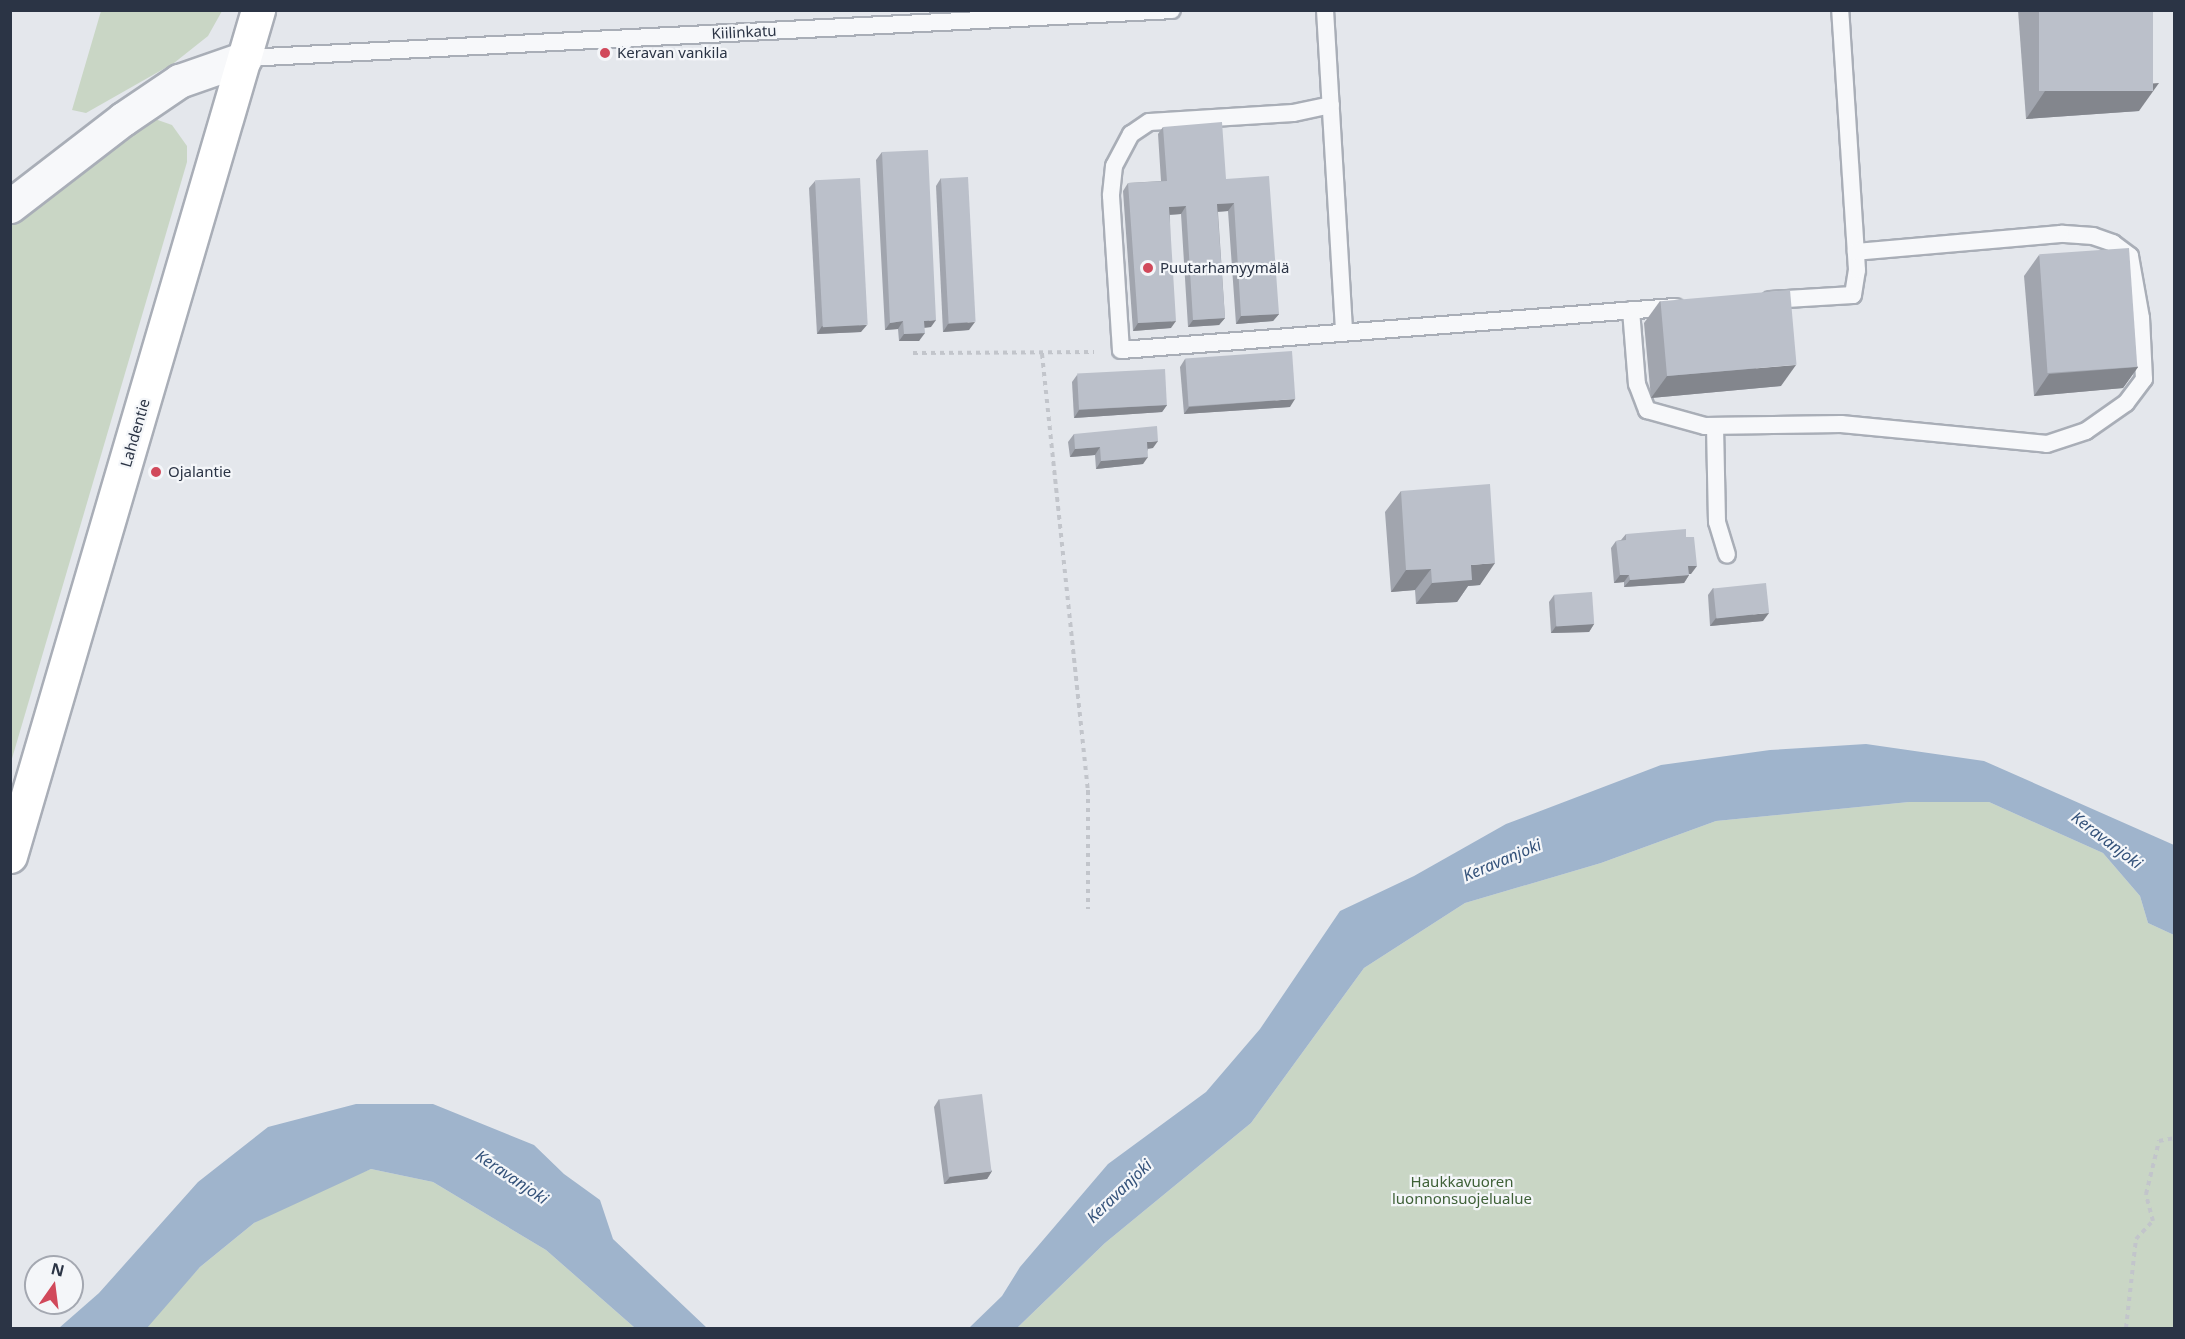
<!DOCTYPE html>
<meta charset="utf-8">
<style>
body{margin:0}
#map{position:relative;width:2185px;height:1339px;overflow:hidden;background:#e4e7ec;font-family:"Noto Sans",sans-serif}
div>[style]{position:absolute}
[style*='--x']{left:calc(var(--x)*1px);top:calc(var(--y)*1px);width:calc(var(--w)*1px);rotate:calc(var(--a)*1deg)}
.green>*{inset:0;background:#c9d6c5}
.water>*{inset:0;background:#9fb4cc}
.path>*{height:4px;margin-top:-2px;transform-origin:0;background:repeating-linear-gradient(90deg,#c2c5cb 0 4.5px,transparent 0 9px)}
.roads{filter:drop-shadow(2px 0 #a9aeb7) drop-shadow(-2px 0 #a9aeb7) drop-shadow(0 2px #a9aeb7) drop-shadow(0 -2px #a9aeb7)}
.lane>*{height:16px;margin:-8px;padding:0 8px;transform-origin:8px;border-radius:8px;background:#f7f8fa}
.street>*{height:33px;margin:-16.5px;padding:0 16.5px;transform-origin:16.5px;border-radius:16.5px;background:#f7f8fa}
.secondary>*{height:33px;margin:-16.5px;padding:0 16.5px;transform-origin:16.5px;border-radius:16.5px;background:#fff}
.wall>*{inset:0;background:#a1a5ae}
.shaded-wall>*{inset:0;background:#83868d}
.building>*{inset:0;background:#bbc0ca;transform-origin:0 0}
.dots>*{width:16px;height:16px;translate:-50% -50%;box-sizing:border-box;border:3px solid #f4f6f9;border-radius:50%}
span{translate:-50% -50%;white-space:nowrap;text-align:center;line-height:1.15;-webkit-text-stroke:4.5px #f4f6f9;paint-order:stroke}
.street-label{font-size:15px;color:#2b3445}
.poi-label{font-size:15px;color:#2b3445}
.left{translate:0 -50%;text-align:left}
.park-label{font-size:15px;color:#3f6138}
.water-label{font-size:16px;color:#34527a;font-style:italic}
.frame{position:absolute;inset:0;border:12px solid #2b3445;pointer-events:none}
.north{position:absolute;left:24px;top:1255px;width:60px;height:60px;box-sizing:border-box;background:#f4f6f9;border:2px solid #a4a8b1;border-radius:50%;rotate:14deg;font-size:16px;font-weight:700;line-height:24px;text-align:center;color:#2b3445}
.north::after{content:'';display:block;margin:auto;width:21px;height:27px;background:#d1495b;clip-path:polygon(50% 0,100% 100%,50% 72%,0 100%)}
</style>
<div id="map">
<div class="green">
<i style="clip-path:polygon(101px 11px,101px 10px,222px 11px,208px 36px,174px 63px,86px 113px,72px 110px)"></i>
<i style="clip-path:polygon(152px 118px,172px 125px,187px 146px,187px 162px,11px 762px,11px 220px)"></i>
<i style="clip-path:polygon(1909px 802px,1989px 802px,2103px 853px,2140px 896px,2148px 923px,2174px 935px,2174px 1328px,1017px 1328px,1105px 1243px,1251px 1123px,1364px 968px,1465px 903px,1601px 863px,1716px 821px)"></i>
<i style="clip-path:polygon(371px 1169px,433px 1182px,546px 1250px,635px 1328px,144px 1328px,200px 1267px,254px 1223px,319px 1189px)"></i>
</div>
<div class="water">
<i style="clip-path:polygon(1866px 744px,1984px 761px,2174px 845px,2174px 935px,2148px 923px,2140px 896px,2103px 853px,1989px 802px,1909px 802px,1716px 821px,1601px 863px,1465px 903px,1364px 968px,1251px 1123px,1105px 1243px,1017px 1328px,969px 1328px,1002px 1296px,1020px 1267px,1108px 1164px,1206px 1092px,1260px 1029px,1340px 911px,1414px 876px,1506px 824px,1661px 765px,1770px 750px)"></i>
<i style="clip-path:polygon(356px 1104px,433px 1104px,534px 1145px,564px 1174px,600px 1200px,613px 1239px,707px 1328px,635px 1328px,546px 1250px,433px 1182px,371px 1169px,254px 1223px,200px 1267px,147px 1328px,59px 1328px,99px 1293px,198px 1182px,268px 1127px)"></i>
</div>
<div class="path">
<i style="--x:913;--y:353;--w:181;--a:-0.3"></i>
<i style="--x:1042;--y:354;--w:438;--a:84"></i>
<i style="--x:1088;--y:790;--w:119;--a:90"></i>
<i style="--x:2126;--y:1328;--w:90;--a:-83.6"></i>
<i style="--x:2136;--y:1239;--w:25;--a:-47"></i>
<i style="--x:2153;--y:1221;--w:28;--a:-105"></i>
<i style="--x:2146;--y:1194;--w:55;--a:-76.2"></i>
<i style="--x:2159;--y:1141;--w:15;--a:-11"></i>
</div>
<div class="roads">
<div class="lane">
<i style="--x:1325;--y:10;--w:321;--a:86.6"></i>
<i style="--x:245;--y:58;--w:928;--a:-2.96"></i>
<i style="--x:1331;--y:105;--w:39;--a:168"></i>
<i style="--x:1293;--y:113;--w:144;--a:176.4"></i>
<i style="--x:1149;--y:122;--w:22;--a:146"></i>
<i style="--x:1131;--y:134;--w:36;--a:118"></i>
<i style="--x:1114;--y:166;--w:30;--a:96"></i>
<i style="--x:1111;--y:196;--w:154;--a:86.3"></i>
<i style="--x:1121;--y:350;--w:556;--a:-4.44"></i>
<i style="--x:1770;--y:300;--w:83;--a:-3.4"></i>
<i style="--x:1853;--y:295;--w:25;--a:-81"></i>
<i style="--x:1857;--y:270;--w:261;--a:-93.7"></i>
<i style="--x:1631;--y:310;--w:74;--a:85.4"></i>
<i style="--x:1637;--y:384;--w:28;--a:69"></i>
<i style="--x:1647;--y:410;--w:60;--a:15.4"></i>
<i style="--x:1705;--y:426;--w:136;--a:-0.8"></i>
<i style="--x:1841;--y:424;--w:207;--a:5.5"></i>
<i style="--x:2047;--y:444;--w:41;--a:-18.4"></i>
<i style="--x:2086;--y:431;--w:49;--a:-35"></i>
<i style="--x:2126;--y:403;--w:30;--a:-53"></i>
<i style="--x:2144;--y:379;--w:61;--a:-92.8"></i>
<i style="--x:2141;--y:318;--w:63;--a:-100.1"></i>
<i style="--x:2130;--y:256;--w:21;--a:-143"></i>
<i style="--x:2113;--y:243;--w:21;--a:-161"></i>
<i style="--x:2093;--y:236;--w:32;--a:-176"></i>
<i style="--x:2061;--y:234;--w:206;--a:175"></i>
<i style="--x:1715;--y:426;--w:96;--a:88.8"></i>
<i style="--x:1717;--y:522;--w:34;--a:73"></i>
</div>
<div class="street">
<i style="--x:10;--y:206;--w:143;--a:-37.6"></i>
<i style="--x:123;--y:119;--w:68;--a:-34.2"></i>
<i style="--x:179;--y:81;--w:70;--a:-19.2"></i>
</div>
<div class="secondary">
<i style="--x:10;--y:856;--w:882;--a:-73.66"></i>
</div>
</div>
<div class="wall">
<i style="clip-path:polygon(2018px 10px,2153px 10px,2139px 111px,2026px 119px)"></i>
<i style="clip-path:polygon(1163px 127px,1226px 179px,1279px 314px,1273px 321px,1236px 324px,1228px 211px,1218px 212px,1225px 318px,1219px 325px,1188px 327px,1181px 214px,1170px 215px,1171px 328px,1133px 331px,1123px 191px,1128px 183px,1161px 181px,1158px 134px)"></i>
<i style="clip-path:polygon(882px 152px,931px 327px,924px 328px,919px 341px,899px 341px,898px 329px,885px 330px,876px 160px)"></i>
<i style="clip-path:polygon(941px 178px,969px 330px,943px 332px,936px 186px)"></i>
<i style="clip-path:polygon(815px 181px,861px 332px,817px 334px,809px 188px)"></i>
<i style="clip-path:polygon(2039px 255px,2138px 367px,2123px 388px,2034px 396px,2024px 276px)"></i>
<i style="clip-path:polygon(1660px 301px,1781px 386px,1651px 398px,1644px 323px)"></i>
<i style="clip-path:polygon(1185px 359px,1290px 407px,1184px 414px,1180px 367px)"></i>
<i style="clip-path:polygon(1077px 375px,1167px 405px,1162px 412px,1074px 418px,1072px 382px)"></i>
<i style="clip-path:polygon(1074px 434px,1153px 448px,1148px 449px,1143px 464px,1096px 469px,1095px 455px,1070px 457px,1068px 442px)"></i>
<i style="clip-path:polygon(1401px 491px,1480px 585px,1468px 586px,1457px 602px,1416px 604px,1415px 590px,1391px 592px,1385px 512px)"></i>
<i style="clip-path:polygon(1626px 534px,1686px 537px,1691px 574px,1689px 574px,1689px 575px,1684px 583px,1624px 587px,1624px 582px,1614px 583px,1611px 548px,1616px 541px,1621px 540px)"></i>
<i style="clip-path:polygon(1713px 588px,1763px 621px,1710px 626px,1708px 595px)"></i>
<i style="clip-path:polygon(1554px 595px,1594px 624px,1589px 632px,1551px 633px,1549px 602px)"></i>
<i style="clip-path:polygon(939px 1099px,992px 1171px,987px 1179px,944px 1184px,934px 1107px)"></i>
</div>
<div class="shaded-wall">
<i style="clip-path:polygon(2159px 83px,2139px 111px,2026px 119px,2045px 91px)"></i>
<i style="clip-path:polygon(1234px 203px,1228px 211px,1212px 212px,1217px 204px)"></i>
<i style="clip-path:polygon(1186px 206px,1181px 214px,1164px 215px,1169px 207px)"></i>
<i style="clip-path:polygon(1279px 314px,1273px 321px,1236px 324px,1241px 316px)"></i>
<i style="clip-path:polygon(1225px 318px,1219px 325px,1188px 327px,1193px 320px)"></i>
<i style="clip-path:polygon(936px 320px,931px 327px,919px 328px,924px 321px)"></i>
<i style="clip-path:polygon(903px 321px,898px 329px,885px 330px,890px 323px)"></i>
<i style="clip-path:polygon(1176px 321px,1171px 328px,1133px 331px,1138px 323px)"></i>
<i style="clip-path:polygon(975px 322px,969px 330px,943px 332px,948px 324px)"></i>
<i style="clip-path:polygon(867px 325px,861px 332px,817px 334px,822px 326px)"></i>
<i style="clip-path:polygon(925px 333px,919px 341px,899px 341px,904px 334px)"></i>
<i style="clip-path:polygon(1796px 365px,1781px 386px,1651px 398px,1667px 376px)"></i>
<i style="clip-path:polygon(2138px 367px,2123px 388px,2034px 396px,2049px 374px)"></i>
<i style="clip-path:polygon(1295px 399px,1290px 407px,1184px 414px,1189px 407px)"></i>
<i style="clip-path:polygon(1167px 405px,1162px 412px,1074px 418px,1079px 410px)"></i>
<i style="clip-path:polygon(1158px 441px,1153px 448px,1142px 449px,1147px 442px)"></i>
<i style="clip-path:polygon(1100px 447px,1095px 455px,1070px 457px,1075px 449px)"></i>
<i style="clip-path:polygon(1148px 457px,1143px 464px,1096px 469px,1101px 461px)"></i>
<i style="clip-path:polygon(1495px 563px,1480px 585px,1468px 586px,1457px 602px,1416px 604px,1432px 583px,1471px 565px)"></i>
<i style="clip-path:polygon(1688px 566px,1697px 566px,1691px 574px,1683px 574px)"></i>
<i style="clip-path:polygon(1431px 569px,1415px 590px,1391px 592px,1406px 570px)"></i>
<i style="clip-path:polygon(1620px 575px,1629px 575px,1624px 582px,1614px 583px)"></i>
<i style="clip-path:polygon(1689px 575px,1684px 583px,1624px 587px,1630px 580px)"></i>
<i style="clip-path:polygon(1769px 613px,1763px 621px,1710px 626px,1716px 618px)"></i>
<i style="clip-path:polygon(1594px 624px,1589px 632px,1551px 633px,1556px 626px)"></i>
<i style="clip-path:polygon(992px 1171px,987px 1179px,944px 1184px,950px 1177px)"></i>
</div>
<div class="building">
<i style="left:2039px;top:10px;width:114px;height:81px"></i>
<i style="clip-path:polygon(1222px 122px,1226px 179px,1269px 176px,1279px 314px,1241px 316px,1234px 203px,1217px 204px,1225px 318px,1193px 320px,1186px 206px,1169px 207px,1176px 321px,1138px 323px,1128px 183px,1167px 181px,1163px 127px)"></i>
<i style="clip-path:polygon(928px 150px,936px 320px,924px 321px,925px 333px,904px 334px,903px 321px,890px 323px,882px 152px)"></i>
<i style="left:968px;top:177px;width:145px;height:27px;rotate:87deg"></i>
<i style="left:860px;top:178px;width:147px;height:45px;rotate:87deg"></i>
<i style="left:2129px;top:248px;width:119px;height:90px;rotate:86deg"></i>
<i style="left:1790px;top:290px;width:75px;height:130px;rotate:85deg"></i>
<i style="left:1292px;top:351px;width:48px;height:107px;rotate:86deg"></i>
<i style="left:1165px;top:369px;width:36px;height:88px;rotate:87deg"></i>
<i style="clip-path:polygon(1157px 426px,1158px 441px,1147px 442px,1148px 457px,1101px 461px,1100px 447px,1075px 449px,1074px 434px)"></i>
<i style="clip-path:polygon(1490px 484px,1495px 563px,1471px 565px,1472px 580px,1432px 583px,1431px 569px,1406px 570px,1401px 491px)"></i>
<i style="clip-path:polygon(1686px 529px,1686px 537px,1694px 537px,1697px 566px,1688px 566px,1689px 575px,1630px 580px,1629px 575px,1620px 575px,1616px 541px,1626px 540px,1626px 534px)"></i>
<i style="left:1766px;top:583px;width:30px;height:53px;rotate:84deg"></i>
<i style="left:1592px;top:592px;width:32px;height:38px;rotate:86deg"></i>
<i style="left:982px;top:1094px;width:78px;height:43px;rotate:83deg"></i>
</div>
<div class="dots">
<i style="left:605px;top:53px;background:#d1495b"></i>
<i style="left:1148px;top:268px;background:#d1495b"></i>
<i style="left:156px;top:472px;background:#d1495b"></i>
</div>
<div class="street-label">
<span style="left:744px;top:32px;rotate:-3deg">Kiilinkatu</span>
<span style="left:135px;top:433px;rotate:-74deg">Lahdentie</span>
</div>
<div class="poi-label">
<span class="left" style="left:617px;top:53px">Keravan vankila</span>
<span class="left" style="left:1160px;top:268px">Puutarhamyymälä</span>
<span class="left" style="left:168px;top:472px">Ojalantie</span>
</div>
<div class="park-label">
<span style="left:1462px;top:1190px">Haukkavuoren<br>luonnonsuojelualue</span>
</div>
<div class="water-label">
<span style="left:2107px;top:840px;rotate:37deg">Keravanjoki</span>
<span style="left:1502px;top:860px;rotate:-23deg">Keravanjoki</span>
<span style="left:512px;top:1177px;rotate:34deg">Keravanjoki</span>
<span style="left:1119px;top:1191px;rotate:-44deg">Keravanjoki</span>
</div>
<div class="frame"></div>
<div class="north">N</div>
</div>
